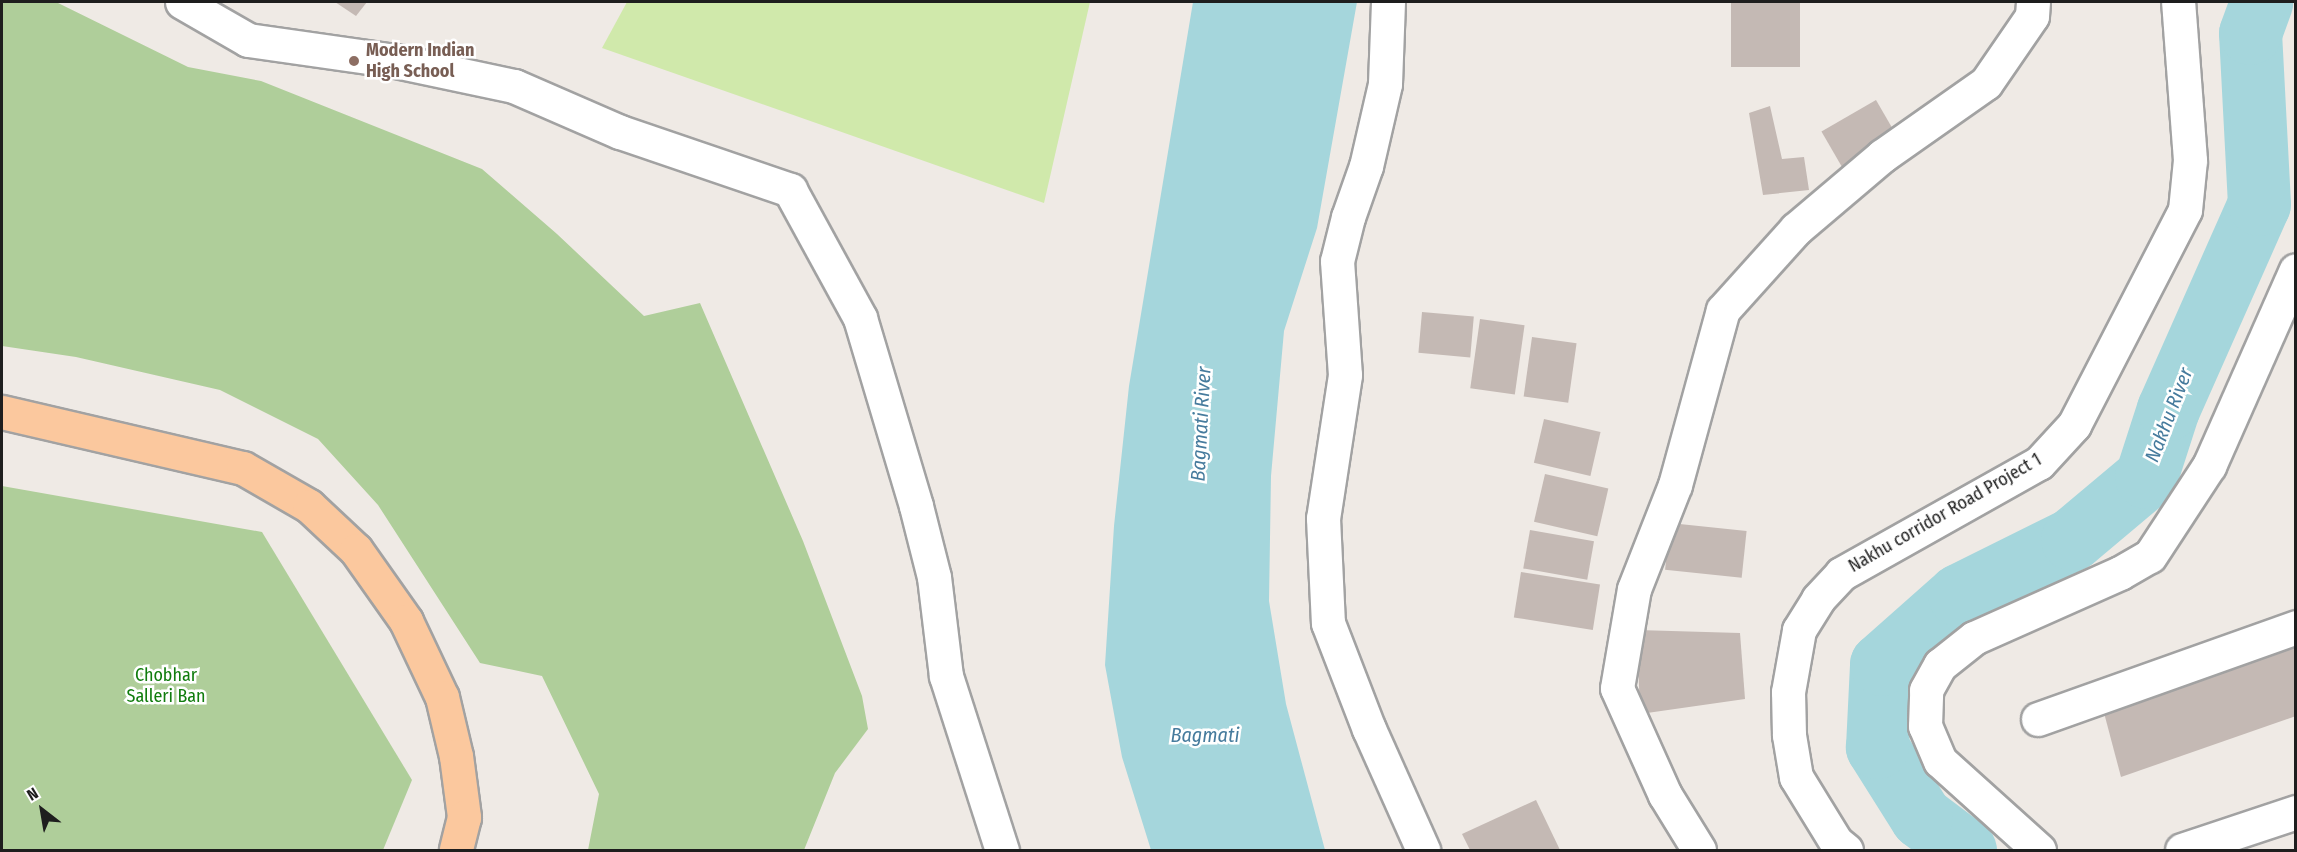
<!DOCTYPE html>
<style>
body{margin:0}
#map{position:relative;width:2297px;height:852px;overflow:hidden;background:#efeae5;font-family:"Fira Sans Condensed",sans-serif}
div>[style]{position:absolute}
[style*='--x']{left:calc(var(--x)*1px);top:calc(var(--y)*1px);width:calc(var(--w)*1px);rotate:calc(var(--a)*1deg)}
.grass>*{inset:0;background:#d0e9ab}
.forest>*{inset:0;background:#afce9a}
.water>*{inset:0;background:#a5d6dc}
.river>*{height:63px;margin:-31.5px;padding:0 31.5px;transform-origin:31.5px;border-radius:31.5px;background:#a5d6dc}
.building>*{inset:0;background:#c4b9b4;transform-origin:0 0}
.roads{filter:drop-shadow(2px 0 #a2a2a2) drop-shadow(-2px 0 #a2a2a2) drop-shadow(0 2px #a2a2a2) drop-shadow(0 -2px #a2a2a2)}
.minor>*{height:33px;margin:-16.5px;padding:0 16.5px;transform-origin:16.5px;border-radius:16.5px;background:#fff}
.major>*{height:33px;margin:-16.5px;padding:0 16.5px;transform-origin:16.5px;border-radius:16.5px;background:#fbc89e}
.dots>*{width:16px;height:16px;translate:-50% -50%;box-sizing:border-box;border:3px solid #fff;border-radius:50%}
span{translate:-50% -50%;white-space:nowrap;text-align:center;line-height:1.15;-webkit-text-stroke:5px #fff;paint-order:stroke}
.education-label{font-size:18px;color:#785e54;font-weight:700}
.left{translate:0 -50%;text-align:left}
.street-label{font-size:18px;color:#1e1e1e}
.park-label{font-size:18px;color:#107c0d}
.water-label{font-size:20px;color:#467b9d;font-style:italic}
.frame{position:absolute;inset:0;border:3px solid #1e1e1e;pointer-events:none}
.north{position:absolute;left:12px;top:780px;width:60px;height:60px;-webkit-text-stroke:4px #fff;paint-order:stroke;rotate:329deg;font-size:16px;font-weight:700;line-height:24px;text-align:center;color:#1e1e1e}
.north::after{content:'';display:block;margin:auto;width:21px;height:27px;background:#1e1e1e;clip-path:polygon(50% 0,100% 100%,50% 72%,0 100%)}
</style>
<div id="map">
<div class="grass">
<i style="clip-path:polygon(627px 2px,1090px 2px,1044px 203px,602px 48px)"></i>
</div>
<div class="forest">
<i style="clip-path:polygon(2px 2px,56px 2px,188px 67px,261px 81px,482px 169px,557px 234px,644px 316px,700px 303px,803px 541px,862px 696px,868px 729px,835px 773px,804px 850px,588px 850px,599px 794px,542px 676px,480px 663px,378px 505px,318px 439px,220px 390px,76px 357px,2px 346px)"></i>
<i style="clip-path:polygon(2px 486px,262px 532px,412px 780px,383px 850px,2px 850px)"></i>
</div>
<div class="water">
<i style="clip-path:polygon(1193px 2px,1357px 2px,1317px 228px,1284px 331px,1271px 476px,1269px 601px,1286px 704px,1325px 850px,1151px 850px,1122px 757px,1105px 665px,1114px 526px,1129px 386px)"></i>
</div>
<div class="river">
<i style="--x:1965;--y:850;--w:55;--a:-143.1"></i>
<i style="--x:1921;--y:817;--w:83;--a:-122.2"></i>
<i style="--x:1877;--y:747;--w:83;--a:-87.2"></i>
<i style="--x:1881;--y:664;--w:104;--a:-41.5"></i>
<i style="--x:1959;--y:595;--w:126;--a:-26.4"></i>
<i style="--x:2072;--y:539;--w:97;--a:-40"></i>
<i style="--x:2146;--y:477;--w:71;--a:-72.1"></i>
<i style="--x:2168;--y:409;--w:224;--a:-66.1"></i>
<i style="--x:2259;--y:204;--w:171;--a:-93"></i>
<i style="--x:2250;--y:33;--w:33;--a:-70"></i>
</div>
<div class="building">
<i style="clip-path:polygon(335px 2px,367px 2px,356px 16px)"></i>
<i style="left:1731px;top:2px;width:69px;height:65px"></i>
<i style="left:1876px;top:100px;width:42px;height:63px;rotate:60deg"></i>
<i style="clip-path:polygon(1770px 106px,1782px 159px,1804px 157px,1809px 190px,1763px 195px,1749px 113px)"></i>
<i style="left:1422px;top:312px;width:52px;height:41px;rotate:5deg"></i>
<i style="left:1480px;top:319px;width:45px;height:70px;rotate:8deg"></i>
<i style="left:1532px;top:337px;width:45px;height:60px;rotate:8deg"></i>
<i style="left:1544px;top:419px;width:58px;height:45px;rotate:13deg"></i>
<i style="left:1545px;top:474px;width:65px;height:49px;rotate:13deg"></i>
<i style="left:1670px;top:523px;width:77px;height:47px;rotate:6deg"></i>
<i style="left:1530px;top:530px;width:65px;height:39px;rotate:10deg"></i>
<i style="left:1521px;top:572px;width:80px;height:46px;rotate:9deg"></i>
<i style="clip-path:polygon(1637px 630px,1740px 633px,1745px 699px,1640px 714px)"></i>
<i style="clip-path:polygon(2296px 642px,2296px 716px,2121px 777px,2103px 709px)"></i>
<i style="clip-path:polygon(1536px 800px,1560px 850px,1470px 850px,1462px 834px)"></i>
</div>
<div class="roads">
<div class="minor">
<i style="--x:182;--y:2;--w:76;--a:29.9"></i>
<i style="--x:248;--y:40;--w:149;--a:8.1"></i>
<i style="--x:396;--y:61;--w:121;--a:12"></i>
<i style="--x:514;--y:86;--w:116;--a:23.5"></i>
<i style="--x:620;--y:132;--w:180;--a:18.8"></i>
<i style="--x:790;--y:190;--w:146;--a:61.3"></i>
<i style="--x:860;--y:318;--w:196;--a:73.4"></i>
<i style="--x:916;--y:506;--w:73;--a:75.8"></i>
<i style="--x:934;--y:577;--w:100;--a:83.1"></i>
<i style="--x:946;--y:676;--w:183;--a:72.2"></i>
<i style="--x:1388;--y:2;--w:82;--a:92.1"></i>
<i style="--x:1385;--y:84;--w:84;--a:103"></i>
<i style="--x:1366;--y:166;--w:54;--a:109.4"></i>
<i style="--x:1348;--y:217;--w:45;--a:104"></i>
<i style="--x:1337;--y:261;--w:114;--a:86"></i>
<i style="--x:1345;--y:375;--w:145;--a:98.7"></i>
<i style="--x:1323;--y:518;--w:105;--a:87.3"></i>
<i style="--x:1328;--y:623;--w:114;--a:68.9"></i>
<i style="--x:1369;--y:729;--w:133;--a:65.9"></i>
<i style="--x:2038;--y:719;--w:274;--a:-19.6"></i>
<i style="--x:1699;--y:850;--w:65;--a:-121.7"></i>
<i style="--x:1665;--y:795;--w:117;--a:-114.2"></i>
<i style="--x:1617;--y:688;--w:100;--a:-80.3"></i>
<i style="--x:1634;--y:589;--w:112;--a:-68.5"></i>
<i style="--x:1675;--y:485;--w:181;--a:-74.7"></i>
<i style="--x:1723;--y:310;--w:109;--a:-48"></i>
<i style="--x:1796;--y:229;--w:113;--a:-40.3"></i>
<i style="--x:1882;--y:156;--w:127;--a:-35.1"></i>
<i style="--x:1986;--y:83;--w:81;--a:-55.5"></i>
<i style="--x:2032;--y:16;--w:14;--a:-86"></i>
<i style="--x:1846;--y:850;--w:13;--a:-141"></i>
<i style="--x:1836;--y:842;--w:76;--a:-121.6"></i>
<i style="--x:1796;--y:777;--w:43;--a:-99.5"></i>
<i style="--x:1789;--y:735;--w:43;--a:-91.3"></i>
<i style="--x:1788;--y:692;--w:63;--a:-79.9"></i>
<i style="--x:1799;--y:630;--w:36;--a:-58"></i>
<i style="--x:1818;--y:599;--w:34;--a:-47"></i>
<i style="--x:1841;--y:574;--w:227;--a:-29.3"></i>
<i style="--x:2039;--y:463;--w:52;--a:-47.4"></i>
<i style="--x:2074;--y:425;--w:242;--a:-62.7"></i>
<i style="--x:2185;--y:210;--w:50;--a:-84.3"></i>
<i style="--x:2190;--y:160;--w:158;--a:-94.3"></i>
<i style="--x:2039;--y:850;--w:133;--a:-138"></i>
<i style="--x:1940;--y:761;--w:38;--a:-113"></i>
<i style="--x:1925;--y:726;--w:36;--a:-88"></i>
<i style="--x:1926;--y:690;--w:29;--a:-61"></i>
<i style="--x:1940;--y:665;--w:43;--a:-38.5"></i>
<i style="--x:1974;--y:638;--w:160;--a:-24"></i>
<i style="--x:2120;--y:573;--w:34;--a:-30"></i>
<i style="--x:2150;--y:556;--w:108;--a:-56.8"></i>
<i style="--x:2209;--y:466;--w:214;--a:-66.1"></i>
<i style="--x:2182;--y:850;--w:120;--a:-18.4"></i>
</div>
<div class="major">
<i style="--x:2;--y:412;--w:247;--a:13.1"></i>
<i style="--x:243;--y:468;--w:76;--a:29.9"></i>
<i style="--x:309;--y:506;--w:64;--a:43.1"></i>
<i style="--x:356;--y:550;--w:87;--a:54.8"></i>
<i style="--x:406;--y:621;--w:84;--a:64.7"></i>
<i style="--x:442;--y:697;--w:61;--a:76.7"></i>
<i style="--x:456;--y:756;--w:62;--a:82.5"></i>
<i style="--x:464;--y:817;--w:34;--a:104"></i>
</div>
</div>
<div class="dots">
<i style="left:354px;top:61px;background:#8d6e63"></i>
</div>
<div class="education-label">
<span class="left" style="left:366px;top:61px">Modern Indian<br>High School</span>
</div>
<div class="street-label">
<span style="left:1945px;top:513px;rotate:-30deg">Nakhu corridor Road Project 1</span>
</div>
<div class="park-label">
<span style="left:166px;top:686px">Chobhar<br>Salleri Ban</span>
</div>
<div class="water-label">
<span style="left:2169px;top:415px;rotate:-69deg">Nakhu River</span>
<span style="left:1201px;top:424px;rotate:-87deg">Bagmati River</span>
<span style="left:1205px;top:735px">Bagmati</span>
</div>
<div class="frame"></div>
<div class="north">N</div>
</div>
